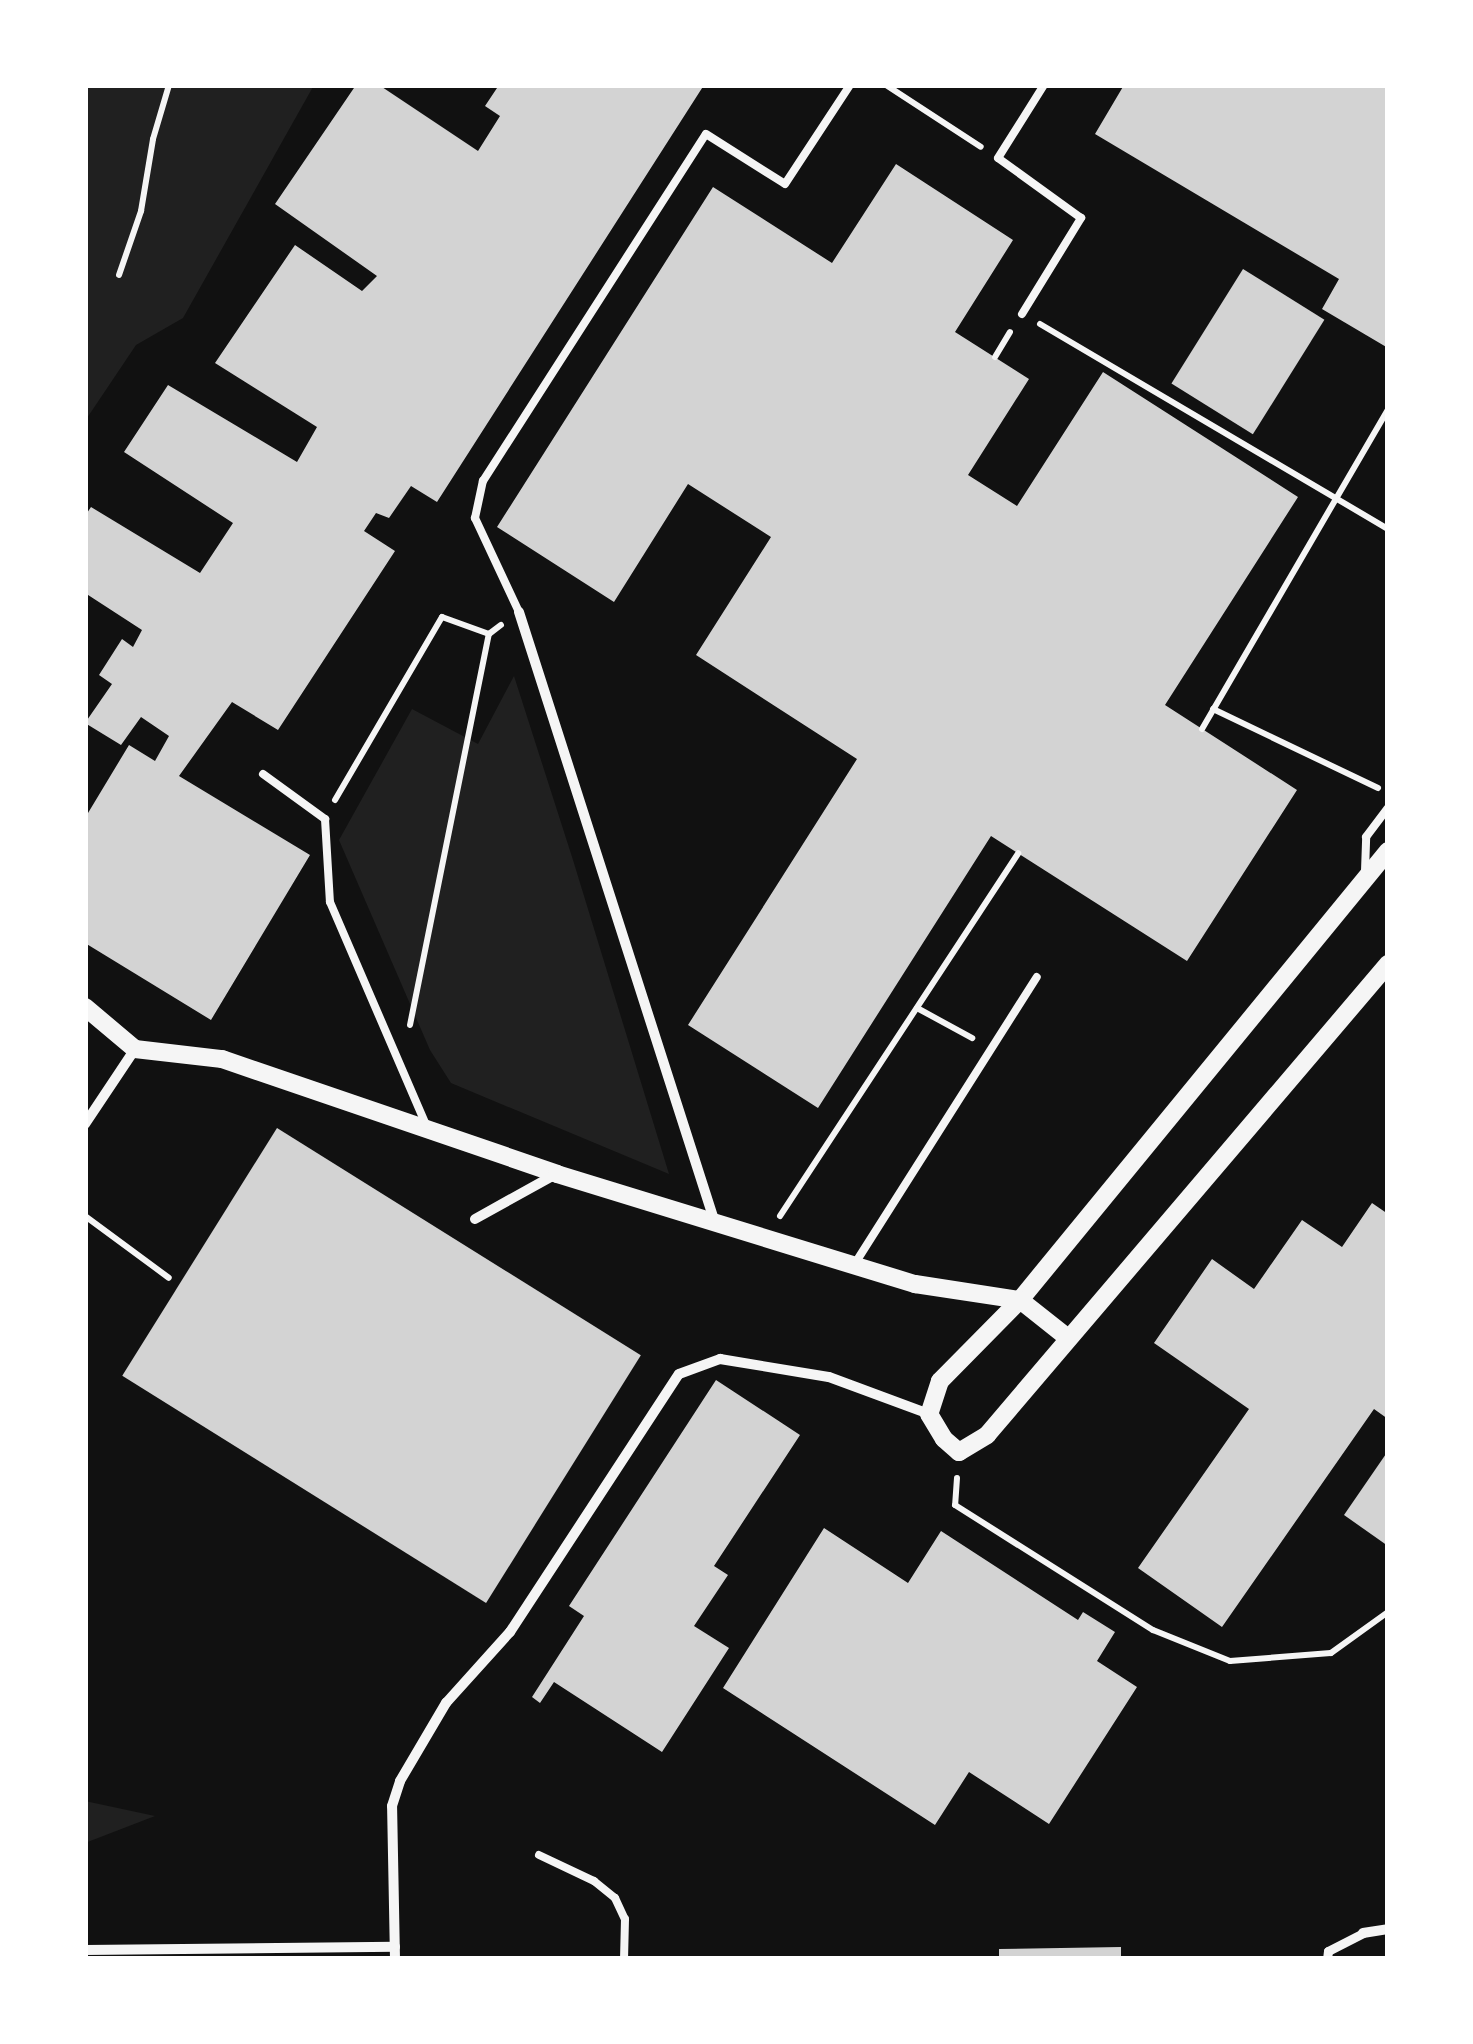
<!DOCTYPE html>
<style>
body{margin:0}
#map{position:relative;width:1473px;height:2044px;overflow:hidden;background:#111;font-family:Mulish,sans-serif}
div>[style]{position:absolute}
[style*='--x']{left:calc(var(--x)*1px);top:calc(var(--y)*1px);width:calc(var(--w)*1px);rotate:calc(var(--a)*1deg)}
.green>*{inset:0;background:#202020}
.building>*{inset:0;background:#d3d3d3;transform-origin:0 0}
.path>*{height:6px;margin:-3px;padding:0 3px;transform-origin:3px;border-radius:3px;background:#f5f5f5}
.service>*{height:8px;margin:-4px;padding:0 4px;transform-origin:4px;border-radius:4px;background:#f5f5f5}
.pedestrian>*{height:9px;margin:-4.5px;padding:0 4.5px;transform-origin:4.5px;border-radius:4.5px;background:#f5f5f5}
.minor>*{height:10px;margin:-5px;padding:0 5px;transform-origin:5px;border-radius:5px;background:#f5f5f5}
.tertiary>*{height:18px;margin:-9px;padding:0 9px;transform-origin:9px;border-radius:9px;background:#f5f5f5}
span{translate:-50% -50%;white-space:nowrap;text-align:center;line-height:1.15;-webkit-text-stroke:9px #fff;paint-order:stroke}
.frame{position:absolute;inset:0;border:88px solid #fff;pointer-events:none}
</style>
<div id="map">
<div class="green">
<i style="clip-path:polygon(85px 85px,314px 85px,183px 318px,136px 345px,85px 421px)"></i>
<i style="clip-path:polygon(514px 676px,573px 860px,669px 1174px,451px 1083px,430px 1050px,339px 840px,412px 709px,478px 744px)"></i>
<i style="clip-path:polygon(85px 1801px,155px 1816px,85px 1843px)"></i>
</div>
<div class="building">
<i style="clip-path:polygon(356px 85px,379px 85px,478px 151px,500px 116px,485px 106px,499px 85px,704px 85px,437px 502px,411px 486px,389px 518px,376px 513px,364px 531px,395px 551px,278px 730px,232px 702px,179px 776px,310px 855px,211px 1020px,85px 943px,85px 818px,129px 745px,155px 761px,169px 736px,141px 717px,121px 745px,85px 723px,112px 684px,99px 675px,122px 639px,133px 647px,142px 630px,85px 593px,85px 516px,91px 507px,200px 573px,233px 523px,124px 452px,168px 385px,297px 462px,317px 427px,215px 363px,295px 245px,362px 291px,377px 276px,275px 204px)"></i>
<i style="clip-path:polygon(1124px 85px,1388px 85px,1388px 348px,1322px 309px,1339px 279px,1095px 134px)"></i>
<i style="clip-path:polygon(896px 164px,1013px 240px,955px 332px,1029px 379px,968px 475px,1017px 506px,1103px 372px,1298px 497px,1165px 705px,1297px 790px,1187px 961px,991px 836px,818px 1108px,688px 1025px,857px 759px,696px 655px,771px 537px,688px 484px,614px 602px,497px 527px,713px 187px,832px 263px)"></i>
<i style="left:1243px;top:269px;width:96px;height:135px;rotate:32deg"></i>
<i style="left:277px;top:1128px;width:429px;height:292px;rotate:32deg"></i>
<i style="clip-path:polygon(1372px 1203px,1388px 1214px,1388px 1419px,1374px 1409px,1222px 1627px,1138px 1568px,1249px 1409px,1154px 1343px,1212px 1259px,1254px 1289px,1302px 1220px,1342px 1247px)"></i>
<i style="clip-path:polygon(716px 1380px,800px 1435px,714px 1566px,728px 1575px,694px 1626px,729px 1648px,662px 1752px,554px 1682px,540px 1703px,532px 1697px,584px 1616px,569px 1606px)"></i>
<i style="clip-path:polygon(1388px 1451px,1388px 1546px,1344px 1515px)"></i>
<i style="clip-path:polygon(824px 1528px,908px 1583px,941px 1531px,1078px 1620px,1083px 1612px,1115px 1632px,1097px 1661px,1137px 1687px,1049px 1824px,969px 1772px,935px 1825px,723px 1688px)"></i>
<i style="clip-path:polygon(1121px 1947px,1121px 1959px,999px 1959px,999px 1949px)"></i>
</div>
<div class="path">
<i style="--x:886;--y:85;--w:113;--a:33.1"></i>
<i style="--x:119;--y:275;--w:68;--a:-71"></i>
<i style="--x:141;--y:211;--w:73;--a:-80.5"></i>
<i style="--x:153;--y:139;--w:56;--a:-73.5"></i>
<i style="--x:1040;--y:324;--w:404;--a:30.5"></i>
<i style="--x:995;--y:357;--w:29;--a:-59"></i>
<i style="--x:1213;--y:709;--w:183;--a:25.6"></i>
<i style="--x:1202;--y:729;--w:370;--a:-59.8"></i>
<i style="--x:335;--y:800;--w:212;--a:-59.7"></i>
<i style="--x:442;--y:617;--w:50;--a:19.9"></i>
<i style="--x:489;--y:634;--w:15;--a:-37"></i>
<i style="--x:917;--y:1008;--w:63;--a:28.6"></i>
<i style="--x:410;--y:1025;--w:399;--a:-78.6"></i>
<i style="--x:85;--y:1216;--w:104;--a:36.4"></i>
<i style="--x:780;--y:1216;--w:434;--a:-56.7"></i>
<i style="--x:957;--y:1478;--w:27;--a:94"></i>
<i style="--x:955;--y:1505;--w:234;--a:32.3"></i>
<i style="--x:1153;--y:1630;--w:83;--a:21.9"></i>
<i style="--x:1230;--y:1661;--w:101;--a:-4.5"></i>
<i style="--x:1331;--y:1653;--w:70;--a:-35.7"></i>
</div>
<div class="service">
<i style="--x:1022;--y:314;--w:113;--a:-58.4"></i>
<i style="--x:1081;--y:218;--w:102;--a:-144.1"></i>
<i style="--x:998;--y:158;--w:86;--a:-57.8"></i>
<i style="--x:519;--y:612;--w:104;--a:-115.1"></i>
<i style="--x:475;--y:518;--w:38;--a:-78"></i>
<i style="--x:483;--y:481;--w:412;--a:-57.3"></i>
<i style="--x:706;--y:134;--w:93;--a:32.3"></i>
<i style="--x:785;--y:184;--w:118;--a:-56.7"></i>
<i style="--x:263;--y:774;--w:77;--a:36"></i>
<i style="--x:325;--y:819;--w:83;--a:86.6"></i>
<i style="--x:330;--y:902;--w:243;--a:66.7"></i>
<i style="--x:1365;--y:871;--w:34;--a:-88"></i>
<i style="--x:1366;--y:837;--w:36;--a:-53"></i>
<i style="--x:854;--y:1265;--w:341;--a:-57.6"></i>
<i style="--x:539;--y:1855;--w:61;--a:25.3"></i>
<i style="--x:594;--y:1881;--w:27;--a:39"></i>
<i style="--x:615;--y:1898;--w:23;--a:65"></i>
<i style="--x:625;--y:1919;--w:40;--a:91.4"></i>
</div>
<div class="pedestrian">
<i style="--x:1327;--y:1959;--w:8;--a:-83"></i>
<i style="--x:1328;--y:1951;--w:39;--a:-27"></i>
</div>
<div class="minor">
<i style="--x:519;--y:612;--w:642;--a:72.21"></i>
<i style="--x:85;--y:1124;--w:90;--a:-56.3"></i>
<i style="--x:475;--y:1219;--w:93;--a:-29.1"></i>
<i style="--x:1363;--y:1933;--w:25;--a:-9"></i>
<i style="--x:85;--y:1950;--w:310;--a:-0.6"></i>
<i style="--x:395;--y:1959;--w:153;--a:-91.1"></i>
<i style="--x:392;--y:1806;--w:26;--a:-72"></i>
<i style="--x:400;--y:1781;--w:91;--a:-59.5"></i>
<i style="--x:446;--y:1703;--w:96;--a:-48"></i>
<i style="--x:510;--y:1632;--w:308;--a:-56.8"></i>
<i style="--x:679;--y:1374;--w:44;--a:-20.1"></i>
<i style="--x:720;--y:1359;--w:110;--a:9.4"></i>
<i style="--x:829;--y:1377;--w:107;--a:20.3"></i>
</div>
<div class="tertiary">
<i style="--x:1388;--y:851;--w:581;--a:129.34"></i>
<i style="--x:1020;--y:1300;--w:114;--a:134.6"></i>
<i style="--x:940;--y:1381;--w:35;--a:108"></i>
<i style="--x:929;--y:1414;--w:29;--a:59"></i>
<i style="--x:944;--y:1439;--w:20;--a:41"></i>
<i style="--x:959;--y:1452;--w:33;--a:-31"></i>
<i style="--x:987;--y:1435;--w:619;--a:-49.59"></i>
<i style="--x:85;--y:1007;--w:65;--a:40"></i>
<i style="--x:135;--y:1049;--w:88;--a:6.6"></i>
<i style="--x:222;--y:1059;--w:354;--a:18.9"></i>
<i style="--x:557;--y:1174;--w:375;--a:17.1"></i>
<i style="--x:915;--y:1284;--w:106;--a:8.7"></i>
<i style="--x:1020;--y:1300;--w:61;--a:38.4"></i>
</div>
<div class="frame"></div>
</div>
